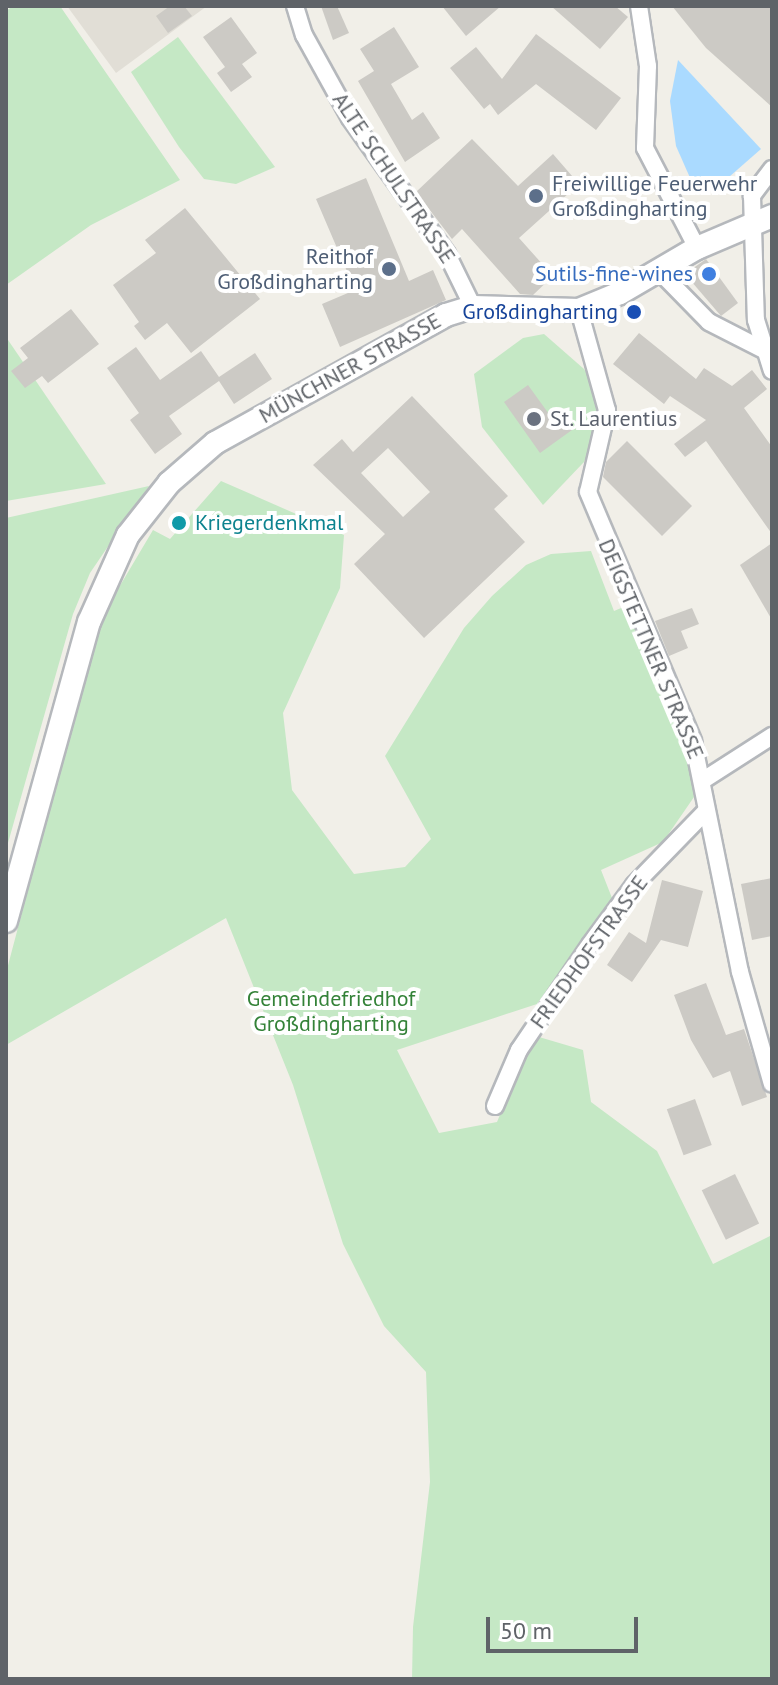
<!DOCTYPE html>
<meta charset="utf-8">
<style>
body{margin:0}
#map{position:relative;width:778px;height:1685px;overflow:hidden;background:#f1efe8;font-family:"PT Sans",sans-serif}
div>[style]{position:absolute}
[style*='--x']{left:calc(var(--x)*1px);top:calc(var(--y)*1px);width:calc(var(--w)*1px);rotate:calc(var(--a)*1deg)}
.education>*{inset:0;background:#e1ded6}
.green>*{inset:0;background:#c5e8c5}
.water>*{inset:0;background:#aadaff}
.building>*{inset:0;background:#cccac5;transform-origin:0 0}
.roads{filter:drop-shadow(2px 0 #b5b8bc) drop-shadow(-2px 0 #b5b8bc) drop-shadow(0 2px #b5b8bc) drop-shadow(0 -2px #b5b8bc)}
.minor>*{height:16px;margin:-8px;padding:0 8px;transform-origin:8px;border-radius:8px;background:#fff}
.tertiary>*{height:22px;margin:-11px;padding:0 11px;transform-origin:11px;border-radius:11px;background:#fff}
.dots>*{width:22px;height:22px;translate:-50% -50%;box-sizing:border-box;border:4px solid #fff;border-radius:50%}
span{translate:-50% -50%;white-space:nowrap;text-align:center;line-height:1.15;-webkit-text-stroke:8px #fff;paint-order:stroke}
.street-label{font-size:22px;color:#5f6368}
.service-label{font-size:22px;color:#4e5e75}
.left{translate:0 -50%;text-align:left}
.right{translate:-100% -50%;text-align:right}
.shop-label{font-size:22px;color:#366cbe}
.transit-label{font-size:22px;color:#164399}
.worship-label{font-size:22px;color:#5b616d}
.culture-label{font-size:22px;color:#0d838f}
.park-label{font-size:22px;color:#348238}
.frame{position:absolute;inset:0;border:8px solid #5f6368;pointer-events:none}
.scale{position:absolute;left:486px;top:1617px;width:152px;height:36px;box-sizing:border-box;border:4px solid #5f6368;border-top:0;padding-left:10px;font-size:24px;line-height:28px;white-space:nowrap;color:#5f6368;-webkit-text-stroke:6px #fff;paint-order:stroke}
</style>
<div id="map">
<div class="education">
<i style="clip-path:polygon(67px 6px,207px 6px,116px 73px)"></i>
</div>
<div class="green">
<i style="clip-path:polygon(13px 6px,60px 6px,180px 180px,91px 225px,6px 285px,6px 11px)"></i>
<i style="clip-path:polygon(178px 37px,275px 167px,236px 184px,204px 179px,179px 147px,131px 72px)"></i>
<i style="clip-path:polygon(544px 334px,584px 369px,595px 387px,598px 415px,596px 437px,584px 462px,543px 505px,482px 427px,474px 374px,523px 338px)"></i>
<i style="clip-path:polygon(6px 337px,106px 484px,6px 501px)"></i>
<i style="clip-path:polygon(221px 481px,344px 535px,340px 588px,283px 713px,292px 790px,354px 874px,405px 867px,431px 839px,385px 756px,464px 628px,492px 596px,526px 565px,551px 554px,591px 551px,614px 611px,626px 606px,686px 747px,694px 797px,663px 842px,601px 870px,612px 898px,537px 1004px,397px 1050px,439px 1133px,497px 1122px,521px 1064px,539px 1037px,583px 1050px,591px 1102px,657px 1151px,713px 1264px,772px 1235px,772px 1679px,412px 1679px,413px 1627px,430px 1482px,426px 1372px,384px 1326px,343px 1244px,293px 1085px,226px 918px,6px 1045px,6px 973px,99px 621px,153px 530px,170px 539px)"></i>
<i style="clip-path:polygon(149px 486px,90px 573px,73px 614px,6px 850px,6px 518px)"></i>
</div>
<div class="water">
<i style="clip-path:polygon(678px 60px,761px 149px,713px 191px,691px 180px,676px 146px,670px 101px)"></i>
</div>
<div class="building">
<i style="clip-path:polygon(170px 6px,184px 6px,192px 16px,168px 33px,156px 16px)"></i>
<i style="clip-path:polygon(321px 6px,337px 6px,349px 33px,333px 40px)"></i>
<i style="clip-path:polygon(442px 6px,501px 6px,466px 36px)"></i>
<i style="clip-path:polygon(551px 6px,615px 6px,628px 17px,600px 49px)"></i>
<i style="clip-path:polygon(672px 6px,772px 6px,772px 107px,706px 48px)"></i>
<i style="clip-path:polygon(231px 17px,257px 53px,242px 64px,252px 77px,231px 92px,217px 73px,225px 67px,203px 37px)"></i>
<i style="clip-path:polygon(394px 27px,419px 67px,391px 84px,412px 120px,423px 112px,440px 138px,405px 162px,358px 81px,374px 71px,360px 49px)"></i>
<i style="clip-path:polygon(536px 34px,621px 98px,596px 130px,536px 84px,498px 115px,490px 104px,484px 109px,450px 68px,476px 47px,502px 79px)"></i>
<i style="clip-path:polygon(472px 139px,518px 186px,553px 154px,579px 184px,519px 238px,553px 276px,533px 295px,520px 294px,462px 229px,452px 239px,416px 192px)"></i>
<i style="clip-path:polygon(366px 178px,409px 281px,433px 270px,446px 300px,340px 347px,322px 304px,355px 290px,316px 199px)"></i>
<i style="clip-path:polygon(185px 208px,260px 299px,191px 353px,167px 323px,145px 340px,134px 326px,139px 322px,113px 285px,156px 253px,145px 240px)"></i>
<i style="clip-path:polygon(706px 259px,738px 303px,721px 316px,685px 274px)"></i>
<i style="clip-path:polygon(71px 309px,99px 344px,48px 383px,42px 376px,25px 388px,11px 371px,28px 358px,20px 348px)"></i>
<i style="clip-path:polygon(639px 333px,696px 379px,704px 368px,732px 386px,752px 370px,767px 389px,744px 408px,772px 447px,772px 534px,706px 441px,685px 457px,674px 444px,706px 420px,670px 396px,664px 404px,613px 364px)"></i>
<i style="clip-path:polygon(136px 347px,160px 380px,201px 351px,219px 377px,255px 353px,272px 379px,234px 404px,219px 381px,169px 416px,182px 434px,155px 454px,130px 420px,139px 413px,107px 368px)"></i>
<i style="clip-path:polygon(528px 385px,554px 421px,562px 416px,572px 430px,540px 453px,504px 402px)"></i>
<i style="clip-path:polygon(evenodd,412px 396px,508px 496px,494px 509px,525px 542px,424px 638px,354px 564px,385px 534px,313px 465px,342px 439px,353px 452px,412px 396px,388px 448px,430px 492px,403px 517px,361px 473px,388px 448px)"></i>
<i style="clip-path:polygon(627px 441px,692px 506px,662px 536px,603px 477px,606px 462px)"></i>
<i style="clip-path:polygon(772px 543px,772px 620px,740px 565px)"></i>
<i style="clip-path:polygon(692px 608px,699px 624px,681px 631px,688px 648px,669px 656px,655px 621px)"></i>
<i style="clip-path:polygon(772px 878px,772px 936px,752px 940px,741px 884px)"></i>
<i style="clip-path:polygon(662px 880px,703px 891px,688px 947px,661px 940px,632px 982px,607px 965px,629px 932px,646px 943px)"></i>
<i style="clip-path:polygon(706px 983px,726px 1035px,744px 1029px,767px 1097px,742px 1106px,730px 1071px,713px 1078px,691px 1040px,674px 995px)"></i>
<i style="left:695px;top:1099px;width:49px;height:30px;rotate:70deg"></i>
<i style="left:735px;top:1174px;width:55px;height:37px;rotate:64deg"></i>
</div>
<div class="roads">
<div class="minor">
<i style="--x:295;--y:6;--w:30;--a:73"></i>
<i style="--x:304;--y:35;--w:95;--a:61"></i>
<i style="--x:350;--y:118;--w:167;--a:54.5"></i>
<i style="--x:447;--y:254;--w:59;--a:63.9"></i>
<i style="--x:639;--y:6;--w:61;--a:81.5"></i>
<i style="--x:648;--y:66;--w:82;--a:92.1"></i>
<i style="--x:645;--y:148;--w:113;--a:62.5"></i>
<i style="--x:772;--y:169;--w:34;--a:127"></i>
<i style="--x:752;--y:196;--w:124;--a:88.2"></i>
<i style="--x:756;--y:320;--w:53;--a:72.6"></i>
<i style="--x:659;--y:271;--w:71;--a:45.6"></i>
<i style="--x:709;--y:322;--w:59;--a:27"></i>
<i style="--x:579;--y:310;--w:104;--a:74.4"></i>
<i style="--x:607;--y:410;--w:84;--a:103"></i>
<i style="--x:588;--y:492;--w:270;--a:67.1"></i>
<i style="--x:693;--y:741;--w:236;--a:78.5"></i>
<i style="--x:740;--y:972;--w:116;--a:74.1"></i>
<i style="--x:705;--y:779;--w:80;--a:-32.7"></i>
<i style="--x:495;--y:1106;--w:61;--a:-66.8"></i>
<i style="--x:519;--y:1050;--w:127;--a:-55.9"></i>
<i style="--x:590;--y:945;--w:74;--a:-53.7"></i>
<i style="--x:634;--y:885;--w:102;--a:-45.8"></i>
</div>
<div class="tertiary">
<i style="--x:6;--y:921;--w:310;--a:-74.5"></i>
<i style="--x:89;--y:622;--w:95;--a:-65.9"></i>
<i style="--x:128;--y:535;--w:66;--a:-51.7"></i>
<i style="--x:169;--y:483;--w:61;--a:-41"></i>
<i style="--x:215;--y:443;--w:264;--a:-29"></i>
<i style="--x:446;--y:315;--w:28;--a:-17"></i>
<i style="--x:473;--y:307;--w:106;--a:1.6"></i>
<i style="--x:579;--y:310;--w:44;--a:-22.5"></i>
<i style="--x:620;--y:293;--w:89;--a:-30.3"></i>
<i style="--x:697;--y:248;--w:82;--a:-23.1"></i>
</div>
</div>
<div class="dots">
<i style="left:536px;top:196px;background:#5c6f8a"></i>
<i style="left:389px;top:269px;background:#5c6f8a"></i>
<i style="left:709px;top:274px;background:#3f7fe0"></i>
<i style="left:634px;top:312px;background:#1a4fb4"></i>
<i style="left:534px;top:419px;background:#6b7280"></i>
<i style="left:179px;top:523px;background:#0f9aa8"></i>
</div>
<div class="street-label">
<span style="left:394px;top:178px;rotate:56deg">ALTE SCHULSTRASSE</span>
<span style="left:350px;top:368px;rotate:-29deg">MÜNCHNER STRASSE</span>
<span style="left:651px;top:649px;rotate:67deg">DEIGSTETTNER STRASSE</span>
<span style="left:589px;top:952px;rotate:-54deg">FRIEDHOFSTRASSE</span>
</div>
<div class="service-label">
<span class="left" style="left:552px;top:196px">Freiwillige Feuerwehr<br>Großdingharting</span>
<span class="right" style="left:373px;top:269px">Reithof<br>Großdingharting</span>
</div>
<div class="shop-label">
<span class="right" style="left:693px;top:274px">Sutils-fine-wines</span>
</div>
<div class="transit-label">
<span class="right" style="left:618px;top:312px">Großdingharting</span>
</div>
<div class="worship-label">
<span class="left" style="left:550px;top:419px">St. Laurentius</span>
</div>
<div class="culture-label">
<span class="left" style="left:195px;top:523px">Kriegerdenkmal</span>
</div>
<div class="park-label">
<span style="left:331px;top:1011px">Gemeindefriedhof<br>Großdingharting</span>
</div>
<div class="frame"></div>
<div class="scale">50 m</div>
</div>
